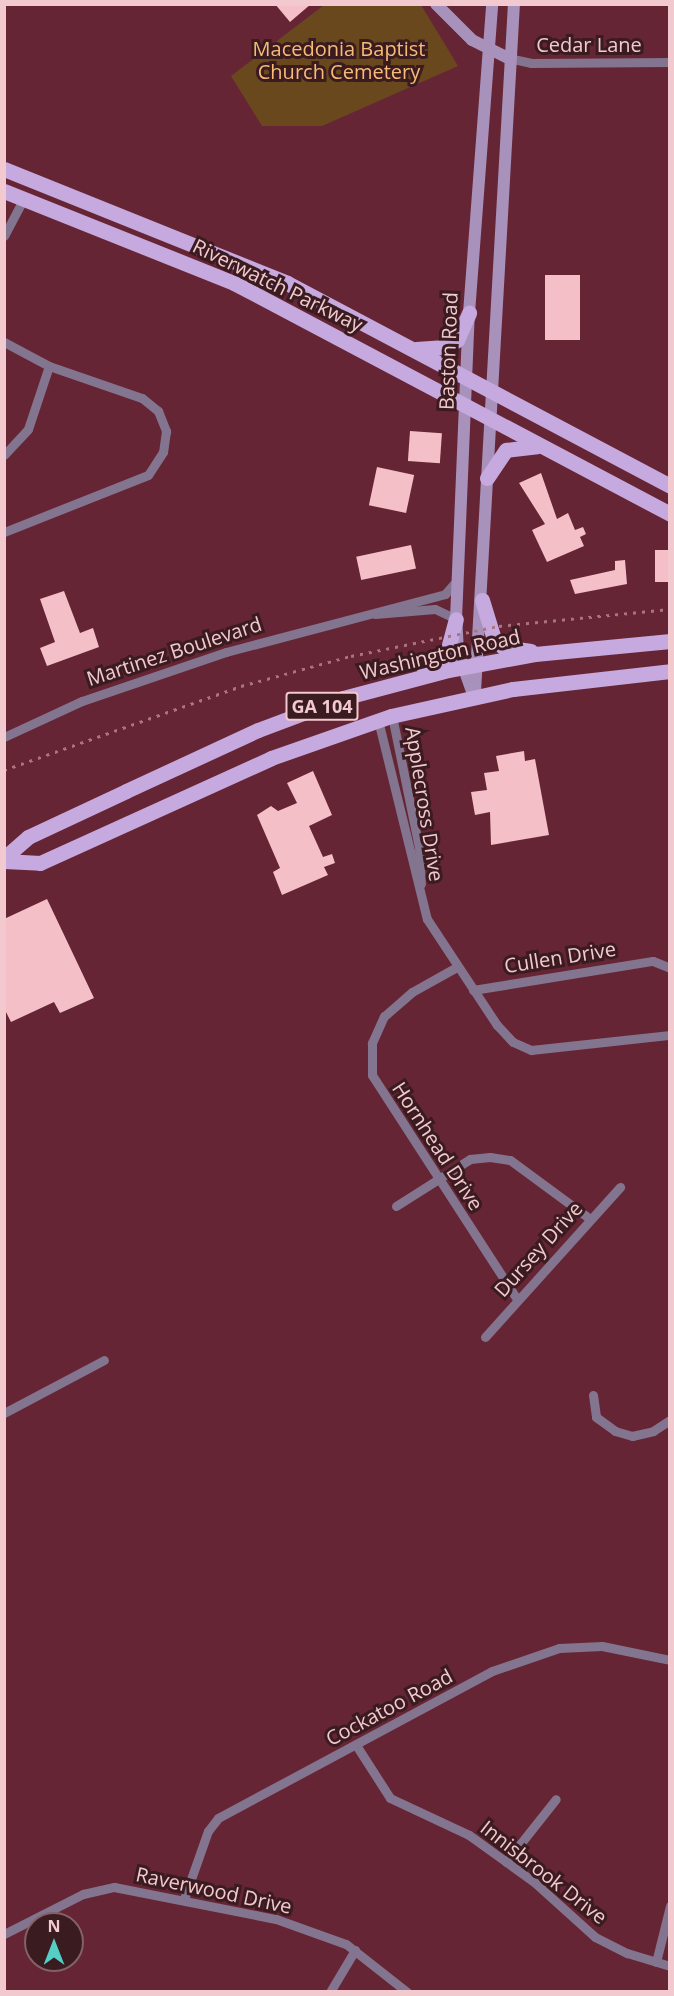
<!DOCTYPE html>
<style>
body{margin:0}
#map{position:relative;width:674px;height:1996px;overflow:hidden;background:#662534;font-family:"Open Sans",sans-serif}
div>[style]{position:absolute}
[style*='--x']{left:calc(var(--x)*1px);top:calc(var(--y)*1px);width:calc(var(--w)*1px);rotate:calc(var(--a)*1deg)}
.green>*{inset:0;background:#6a481e}
.building>*{inset:0;background:#f4bfc7;transform-origin:0 0}
.street>*{height:9px;margin:-4.5px;padding:0 4.5px;transform-origin:4.5px;border-radius:4.5px;background:#83758f}
.secondary>*{height:12px;margin:-6px;padding:0 6px;transform-origin:6px;border-radius:6px;background:#a892bc}
.primary>*{height:15px;margin:-7.5px;padding:0 7.5px;transform-origin:7.5px;border-radius:7.5px;background:#c6a9de}
.rail>*{height:3px;margin-top:-1.5px;transform-origin:0;background:repeating-linear-gradient(90deg,#a9747e 0 3px,transparent 0 9px)}
span{translate:-50% -50%;white-space:nowrap;text-align:center;line-height:1.15;-webkit-text-stroke:6px #391b20;paint-order:stroke}
.shield-label span{padding:2px 4px;background:#391b20;border:2px solid;border-radius:4px;-webkit-text-stroke-width:0}
.shield-label{font-size:18px;color:#f2c9ce;font-weight:700}
.street-label{font-size:20px;color:#f2c9ce}
.park-label{font-size:20px;color:#f7bb77}
.frame{position:absolute;inset:0;border:6px solid #f2c9ce;pointer-events:none}
.north{position:absolute;left:24px;top:1912px;width:60px;height:60px;box-sizing:border-box;background:#391b20;border:2px solid #836166;border-radius:50%;rotate:0deg;font-size:16px;font-weight:700;line-height:24px;text-align:center;color:#f2c9ce}
.north::after{content:'';display:block;margin:auto;width:21px;height:27px;background:#55cec5;clip-path:polygon(50% 0,100% 100%,50% 72%,0 100%)}
</style>
<div id="map">
<div class="green">
<i style="clip-path:polygon(324px 5px,421px 5px,458px 66px,322px 126px,262px 126px,231px 76px)"></i>
</div>
<div class="building">
<i style="clip-path:polygon(275px 4px,311px 4px,290px 22px)"></i>
<i style="left:545px;top:275px;width:35px;height:65px"></i>
<i style="left:410px;top:431px;width:32px;height:30px;rotate:4deg"></i>
<i style="left:377px;top:467px;width:38px;height:39px;rotate:12deg"></i>
<i style="clip-path:polygon(541px 473px,557px 519px,568px 513px,575px 530px,583px 527px,586px 534px,580px 537px,584px 546px,547px 562px,532px 530px,545px 524px,519px 483px)"></i>
<i style="left:411px;top:545px;width:24px;height:56px;rotate:78deg"></i>
<i style="left:655px;top:550px;width:14px;height:32px"></i>
<i style="clip-path:polygon(625px 560px,627px 584px,575px 594px,570px 580px,615px 570px,615px 561px)"></i>
<i style="clip-path:polygon(64px 591px,80px 633px,93px 628px,99px 647px,47px 666px,40px 648px,55px 642px,40px 599px)"></i>
<i style="clip-path:polygon(524px 751px,525px 761px,535px 759px,549px 835px,491px 845px,490px 812px,475px 815px,471px 792px,487px 790px,484px 773px,499px 771px,496px 756px)"></i>
<i style="clip-path:polygon(313px 771px,332px 815px,309px 826px,323px 857px,332px 854px,335px 863px,324px 867px,328px 875px,282px 895px,273px 872px,280px 868px,257px 815px,271px 806px,278px 811px,297px 803px,287px 783px)"></i>
<i style="clip-path:polygon(47px 899px,94px 998px,60px 1013px,54px 1002px,11px 1022px,4px 1008px,4px 919px)"></i>
</div>
<div class="street">
<i style="--x:508;--y:58;--w:24;--a:12"></i>
<i style="--x:531;--y:63;--w:139;--a:-0.4"></i>
<i style="--x:4;--y:236;--w:43;--a:-62.2"></i>
<i style="--x:4;--y:342;--w:51;--a:28.1"></i>
<i style="--x:4;--y:455;--w:35;--a:-47"></i>
<i style="--x:28;--y:429;--w:66;--a:-71.6"></i>
<i style="--x:49;--y:366;--w:98;--a:19"></i>
<i style="--x:142;--y:398;--w:21;--a:39"></i>
<i style="--x:158;--y:411;--w:22;--a:68"></i>
<i style="--x:166;--y:431;--w:21;--a:98"></i>
<i style="--x:163;--y:452;--w:27;--a:123"></i>
<i style="--x:148;--y:475;--w:155;--a:158.4"></i>
<i style="--x:375;--y:614;--w:60;--a:-4.8"></i>
<i style="--x:435;--y:609;--w:23;--a:25"></i>
<i style="--x:392;--y:716;--w:135;--a:78.4"></i>
<i style="--x:419;--y:848;--w:36;--a:87"></i>
<i style="--x:378;--y:720;--w:205;--a:76.2"></i>
<i style="--x:427;--y:919;--w:127;--a:56.6"></i>
<i style="--x:497;--y:1025;--w:23;--a:47"></i>
<i style="--x:513;--y:1042;--w:20;--a:24"></i>
<i style="--x:531;--y:1050;--w:140;--a:-6.2"></i>
<i style="--x:4;--y:737;--w:86;--a:-24.8"></i>
<i style="--x:82;--y:701;--w:152;--a:-18.8"></i>
<i style="--x:226;--y:652;--w:227;--a:-14.8"></i>
<i style="--x:445;--y:594;--w:18;--a:-49"></i>
<i style="--x:455;--y:968;--w:49;--a:150.8"></i>
<i style="--x:412;--y:992;--w:37;--a:139"></i>
<i style="--x:384;--y:1016;--w:30;--a:114"></i>
<i style="--x:372;--y:1043;--w:32;--a:90"></i>
<i style="--x:372;--y:1075;--w:267;--a:57.1"></i>
<i style="--x:473;--y:990;--w:182;--a:-9.2"></i>
<i style="--x:653;--y:961;--w:18;--a:22"></i>
<i style="--x:396;--y:1206;--w:88;--a:-32.4"></i>
<i style="--x:470;--y:1159;--w:20;--a:-6"></i>
<i style="--x:490;--y:1157;--w:20;--a:9"></i>
<i style="--x:510;--y:1160;--w:98;--a:36.3"></i>
<i style="--x:485;--y:1337;--w:202;--a:-48"></i>
<i style="--x:593;--y:1395;--w:22;--a:82"></i>
<i style="--x:596;--y:1417;--w:24;--a:36"></i>
<i style="--x:615;--y:1431;--w:18;--a:16"></i>
<i style="--x:632;--y:1436;--w:22;--a:-13"></i>
<i style="--x:653;--y:1431;--w:20;--a:-33"></i>
<i style="--x:4;--y:1413;--w:113;--a:-27.9"></i>
<i style="--x:356;--y:1745;--w:63;--a:57.3"></i>
<i style="--x:390;--y:1798;--w:87;--a:25.1"></i>
<i style="--x:469;--y:1835;--w:80;--a:35.9"></i>
<i style="--x:534;--y:1882;--w:82;--a:42"></i>
<i style="--x:595;--y:1937;--w:36;--a:27"></i>
<i style="--x:627;--y:1953;--w:45;--a:16.8"></i>
<i style="--x:506;--y:1862;--w:80;--a:-51.6"></i>
<i style="--x:184;--y:1899;--w:72;--a:-70.6"></i>
<i style="--x:208;--y:1831;--w:16;--a:-52"></i>
<i style="--x:218;--y:1818;--w:311;--a:-28.2"></i>
<i style="--x:492;--y:1671;--w:71;--a:-18.9"></i>
<i style="--x:559;--y:1648;--w:43;--a:-2.7"></i>
<i style="--x:602;--y:1646;--w:69;--a:11.6"></i>
<i style="--x:4;--y:1934;--w:89;--a:-26.9"></i>
<i style="--x:83;--y:1894;--w:32;--a:-13"></i>
<i style="--x:114;--y:1887;--w:165;--a:11.2"></i>
<i style="--x:276;--y:1919;--w:74;--a:19.7"></i>
<i style="--x:346;--y:1944;--w:78;--a:38.2"></i>
<i style="--x:656;--y:1962;--w:58;--a:-76"></i>
<i style="--x:330;--y:1992;--w:49;--a:-59.2"></i>
</div>
<div class="secondary">
<i style="--x:436;--y:4;--w:51;--a:45"></i>
<i style="--x:472;--y:40;--w:40;--a:26.6"></i>
<i style="--x:475;--y:692;--w:689;--a:-86.76"></i>
<i style="--x:474;--y:697;--w:48;--a:-109.6"></i>
<i style="--x:458;--y:652;--w:33;--a:-93"></i>
<i style="--x:456;--y:619;--w:306;--a:-87.6"></i>
<i style="--x:469;--y:313;--w:310;--a:-85.7"></i>
</div>
<div class="primary">
<i style="--x:4;--y:169;--w:305;--a:21.9"></i>
<i style="--x:287;--y:283;--w:433;--a:27.9"></i>
<i style="--x:4;--y:191;--w:248;--a:21.8"></i>
<i style="--x:234;--y:283;--w:493;--a:27.9"></i>
<i style="--x:416;--y:349;--w:29;--a:-4"></i>
<i style="--x:445;--y:347;--w:14;--a:-30"></i>
<i style="--x:457;--y:340;--w:30;--a:-66"></i>
<i style="--x:487;--y:478;--w:34;--a:-56"></i>
<i style="--x:506;--y:450;--w:31;--a:-7"></i>
<i style="--x:482;--y:600;--w:41;--a:72.9"></i>
<i style="--x:494;--y:639;--w:12;--a:42"></i>
<i style="--x:503;--y:647;--w:28;--a:8"></i>
<i style="--x:424;--y:672;--w:27;--a:-36"></i>
<i style="--x:446;--y:656;--w:38;--a:-75"></i>
<i style="--x:4;--y:858;--w:32;--a:-41"></i>
<i style="--x:28;--y:837;--w:108;--a:-25.1"></i>
<i style="--x:126;--y:791;--w:145;--a:-24.8"></i>
<i style="--x:258;--y:730;--w:91;--a:-20.6"></i>
<i style="--x:343;--y:698;--w:109;--a:-14.9"></i>
<i style="--x:448;--y:670;--w:88;--a:-10.4"></i>
<i style="--x:535;--y:654;--w:136;--a:-5.5"></i>
<i style="--x:4;--y:861;--w:36;--a:3"></i>
<i style="--x:40;--y:863;--w:254;--a:-24.4"></i>
<i style="--x:271;--y:758;--w:127;--a:-19.3"></i>
<i style="--x:391;--y:716;--w:125;--a:-12.5"></i>
<i style="--x:513;--y:689;--w:158;--a:-6.5"></i>
</div>
<div class="rail">
<i style="--x:4;--y:770;--w:251;--a:-19.5"></i>
<i style="--x:241;--y:686;--w:114;--a:-15.3"></i>
<i style="--x:351;--y:656;--w:151;--a:-11.5"></i>
<i style="--x:499;--y:626;--w:172;--a:-5.7"></i>
</div>
<div class="shield-label">
<span style="left:322px;top:706px">GA 104</span>
</div>
<div class="street-label">
<span style="left:589px;top:44px">Cedar Lane</span>
<span style="left:278px;top:285px;rotate:26deg">Riverwatch Parkway</span>
<span style="left:448px;top:351px;rotate:-88deg">Baston Road</span>
<span style="left:174px;top:651px;rotate:-18deg">Martinez Boulevard</span>
<span style="left:440px;top:654px;rotate:-13deg">Washington Road</span>
<span style="left:425px;top:804px;rotate:81deg">Applecross Drive</span>
<span style="left:560px;top:957px;rotate:-9deg">Cullen Drive</span>
<span style="left:438px;top:1146px;rotate:57deg">Hornhead Drive</span>
<span style="left:538px;top:1249px;rotate:-48deg">Dursey Drive</span>
<span style="left:389px;top:1707px;rotate:-28deg">Cockatoo Road</span>
<span style="left:544px;top:1872px;rotate:38deg">Innisbrook Drive</span>
<span style="left:214px;top:1890px;rotate:12deg">Raverwood Drive</span>
</div>
<div class="park-label">
<span style="left:339px;top:60px">Macedonia Baptist<br>Church Cemetery</span>
</div>
<div class="frame"></div>
<div class="north">N</div>
</div>
